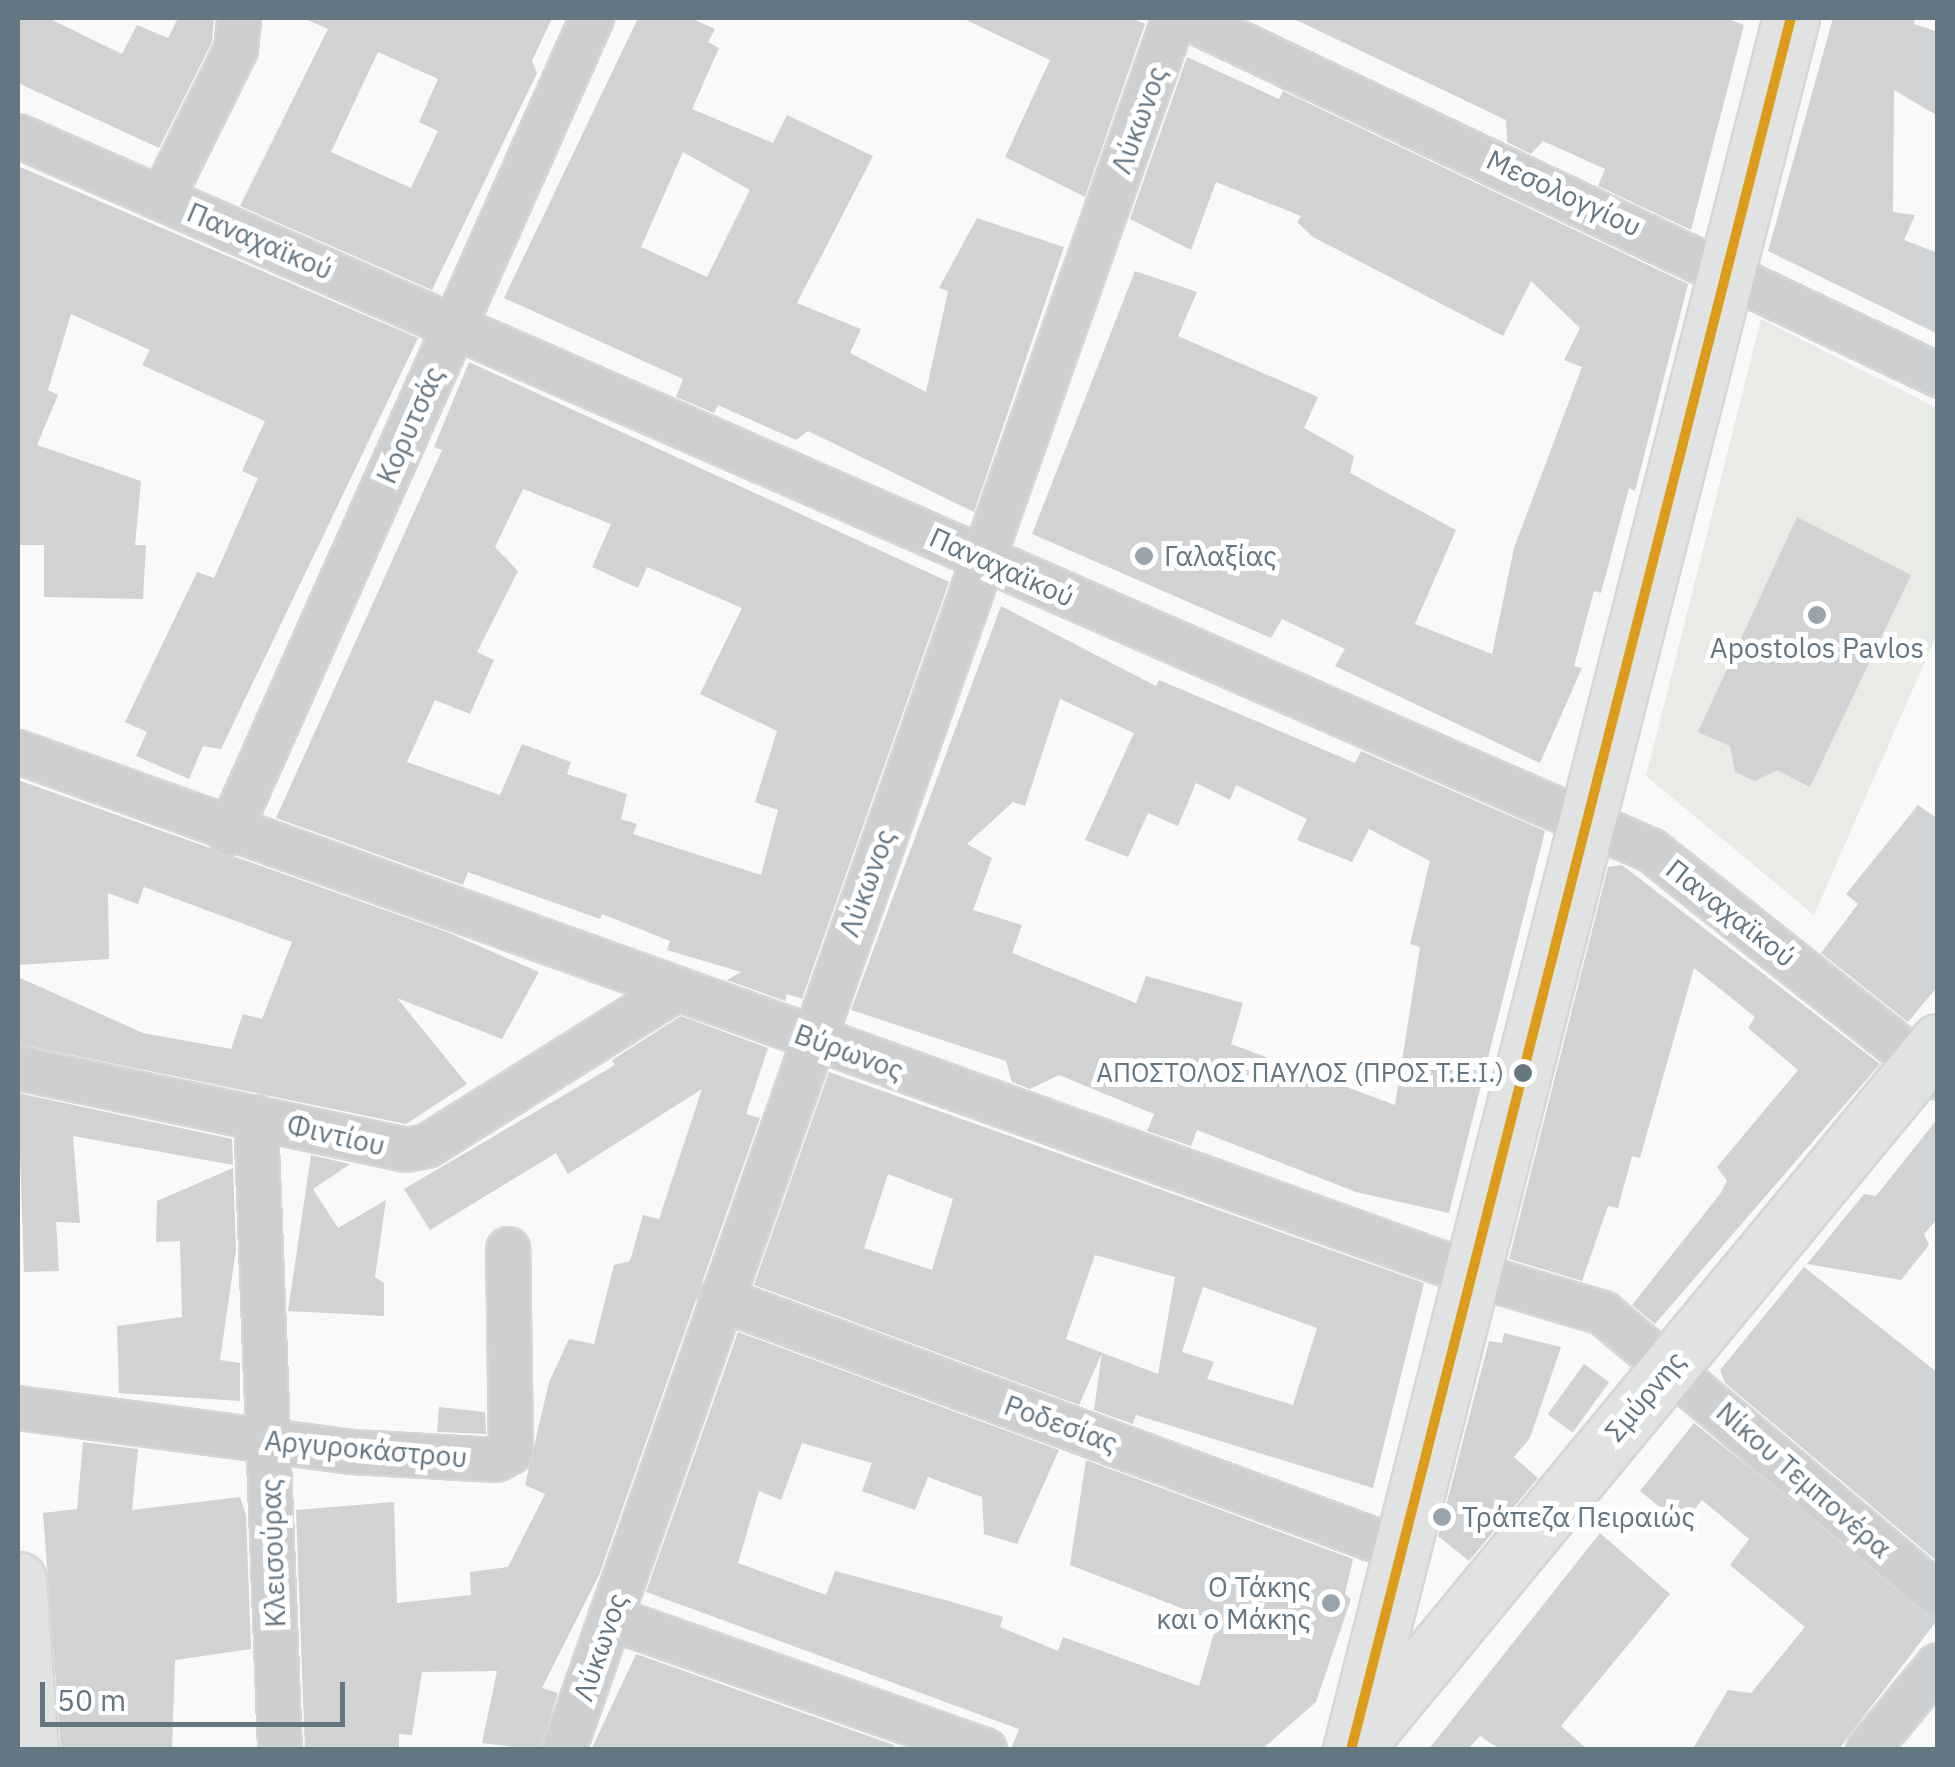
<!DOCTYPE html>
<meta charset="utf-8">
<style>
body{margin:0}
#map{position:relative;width:1955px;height:1767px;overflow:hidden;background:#f9f9f9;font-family:"IBM Plex Sans",sans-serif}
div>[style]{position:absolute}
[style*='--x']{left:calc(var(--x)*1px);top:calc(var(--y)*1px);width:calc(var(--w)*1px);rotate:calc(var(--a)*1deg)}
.green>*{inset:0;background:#e8ebe6}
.building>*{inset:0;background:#d0d2d3;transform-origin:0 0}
.roads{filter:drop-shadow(2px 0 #d5d6d7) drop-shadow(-2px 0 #d5d6d7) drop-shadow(0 2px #d5d6d7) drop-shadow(0 -2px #d5d6d7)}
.street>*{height:42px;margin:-21px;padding:0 21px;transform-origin:21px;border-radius:21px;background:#cecfd0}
.secondary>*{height:55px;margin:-27.5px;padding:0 27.5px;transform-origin:27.5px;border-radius:27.5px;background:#e1e2e2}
.bus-1>*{height:10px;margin:-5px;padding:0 5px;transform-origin:5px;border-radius:5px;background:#da9c1a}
.dots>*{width:28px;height:28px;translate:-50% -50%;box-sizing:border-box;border:5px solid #fff;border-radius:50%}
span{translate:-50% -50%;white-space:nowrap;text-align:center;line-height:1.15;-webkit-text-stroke:10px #fff;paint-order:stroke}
.bus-label{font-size:26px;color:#657683}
.right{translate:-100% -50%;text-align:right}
.street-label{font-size:28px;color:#657683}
.poi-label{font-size:28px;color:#657683}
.left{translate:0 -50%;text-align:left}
.frame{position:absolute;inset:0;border:20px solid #657683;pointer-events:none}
.scale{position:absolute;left:40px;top:1682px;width:305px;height:45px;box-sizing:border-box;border:5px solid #657683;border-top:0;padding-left:12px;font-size:30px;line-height:35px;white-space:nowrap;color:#657683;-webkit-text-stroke:8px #fff;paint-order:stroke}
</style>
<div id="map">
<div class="green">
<i style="clip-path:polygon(1761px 319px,1937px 408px,1937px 634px,1814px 915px,1646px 776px)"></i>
</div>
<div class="building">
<i style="clip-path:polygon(18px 18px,48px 18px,122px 54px,137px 25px,168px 38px,178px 18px,214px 18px,212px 42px,159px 148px,18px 83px)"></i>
<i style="clip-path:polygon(evenodd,303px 18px,552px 18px,532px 61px,537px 73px,432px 290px,240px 206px,328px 29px,303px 18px,378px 52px,438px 79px,419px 122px,438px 131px,411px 188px,331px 152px,378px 52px)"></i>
<i style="clip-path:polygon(evenodd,638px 18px,690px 18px,715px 29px,708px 42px,719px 48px,692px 109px,773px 143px,787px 115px,873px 156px,797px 303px,861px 329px,850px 353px,926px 392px,948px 291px,939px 288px,977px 218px,1064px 247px,974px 512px,808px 431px,796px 440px,718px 405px,714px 413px,676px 397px,683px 379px,504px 298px,638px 18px,683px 152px,750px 190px,707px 277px,641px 247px,683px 152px)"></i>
<i style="clip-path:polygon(962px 18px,1132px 18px,1145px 24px,1085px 197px,1005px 157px,1050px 60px)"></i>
<i style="clip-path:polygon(1292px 18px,1726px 18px,1744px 25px,1691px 230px,1598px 186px,1605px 169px,1543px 141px,1531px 154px,1507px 142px,1506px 120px)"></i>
<i style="clip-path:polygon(1833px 18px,1915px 18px,1914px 24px,1938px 32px,1938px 116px,1894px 90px,1893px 212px,1915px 215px,1904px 240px,1938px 253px,1938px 334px,1768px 251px)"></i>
<i style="clip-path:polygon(1187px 57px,1279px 99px,1283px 91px,1688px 284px,1635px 491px,1629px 488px,1601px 593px,1594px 591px,1574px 666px,1582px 668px,1540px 763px,1335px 666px,1345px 649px,1282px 619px,1271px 638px,1032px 534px,1135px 271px,1197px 292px,1178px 336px,1318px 397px,1304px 428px,1354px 456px,1350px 473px,1456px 530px,1415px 624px,1492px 654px,1514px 548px,1582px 367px,1564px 360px,1580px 328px,1531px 281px,1503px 336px,1313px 237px,1297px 222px,1301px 216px,1216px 182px,1191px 250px,1130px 219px)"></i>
<i style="clip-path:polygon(18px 166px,418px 338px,221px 749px,203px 746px,189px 779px,136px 756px,147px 732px,125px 722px,197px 572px,214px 578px,258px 478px,242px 471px,265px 421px,142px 365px,150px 350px,71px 314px,48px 390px,58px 395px,37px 445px,141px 481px,135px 545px,146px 545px,143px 599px,44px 597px,44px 545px,18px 545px)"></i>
<i style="clip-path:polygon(evenodd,469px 362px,949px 582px,802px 999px,787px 994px,785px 1001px,727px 980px,741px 972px,667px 950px,670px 941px,602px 914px,600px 919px,468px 872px,463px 885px,276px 818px,442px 450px,434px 447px,469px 362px,523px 489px,611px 524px,592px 567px,638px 588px,647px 567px,742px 608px,700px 694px,777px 731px,755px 802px,778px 810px,761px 875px,633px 834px,637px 824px,621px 819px,627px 794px,567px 774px,571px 762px,522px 744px,500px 795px,407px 762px,435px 700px,470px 714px,494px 660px,477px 652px,518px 571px,495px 547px,523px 489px)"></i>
<i style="clip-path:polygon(1797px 517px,1911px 575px,1810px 787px,1777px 770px,1755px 781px,1735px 772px,1730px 746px,1698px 732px)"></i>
<i style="clip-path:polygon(evenodd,1001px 606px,1156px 686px,1159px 680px,1355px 763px,1361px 751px,1545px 831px,1449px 1213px,1356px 1192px,1197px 1130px,1191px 1146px,1147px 1131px,1154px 1114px,1059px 1075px,1030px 1089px,1012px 1082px,1006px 1061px,851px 1010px,1001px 606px,1060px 699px,1134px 733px,1085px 840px,1128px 857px,1148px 813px,1178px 826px,1196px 783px,1230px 800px,1236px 785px,1307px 819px,1297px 840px,1352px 862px,1369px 829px,1430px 861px,1410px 944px,1420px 947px,1395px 1105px,1231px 1044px,1243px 1003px,1146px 976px,1136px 1003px,1012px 953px,1022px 925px,973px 910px,992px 858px,967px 844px,1013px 802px,1025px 806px,1060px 699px)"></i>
<i style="clip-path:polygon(18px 780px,447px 932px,539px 972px,502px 1039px,397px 998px,467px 1084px,406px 1124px,18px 1044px,18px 977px,143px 1033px,231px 1049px,243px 1014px,262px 1019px,292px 942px,144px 887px,138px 904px,108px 893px,109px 959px,18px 965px)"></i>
<i style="clip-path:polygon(1918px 805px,1938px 819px,1938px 986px,1908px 1022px,1821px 953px,1858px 904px,1846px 894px)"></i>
<i style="clip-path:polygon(1622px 865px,1880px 1064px,1655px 1324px,1632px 1305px,1720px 1194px,1727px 1181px,1717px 1167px,1798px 1070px,1748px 1028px,1755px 1017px,1694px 968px,1640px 1158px,1632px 1156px,1618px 1208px,1608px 1206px,1582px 1281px,1509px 1259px,1608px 867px)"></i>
<i style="clip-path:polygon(681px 1016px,768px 1048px,746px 1114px,760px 1118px,599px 1575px,542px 1688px,558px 1693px,540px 1750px,482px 1743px,497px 1671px,422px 1672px,412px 1735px,399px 1734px,399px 1750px,305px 1750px,296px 1510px,394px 1502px,397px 1603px,471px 1595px,470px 1572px,508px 1567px,545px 1494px,525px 1485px,549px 1382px,569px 1339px,594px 1344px,614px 1265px,630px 1261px,643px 1215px,659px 1219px,702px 1089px,568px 1174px,556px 1153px,430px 1230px,404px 1189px,615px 1065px,612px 1060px)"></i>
<i style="clip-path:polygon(evenodd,829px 1072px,1424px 1283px,1373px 1488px,1136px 1415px,1133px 1424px,1094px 1410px,1102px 1353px,1079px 1405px,754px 1285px,829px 1072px,888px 1174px,953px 1199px,932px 1270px,864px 1248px,888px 1174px,829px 1072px,1095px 1255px,1175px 1277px,1158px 1374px,1066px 1339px,1095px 1255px,829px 1072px,1203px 1287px,1317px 1328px,1293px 1405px,1207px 1379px,1214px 1362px,1182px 1352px,1203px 1287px)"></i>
<i style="clip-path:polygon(18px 1093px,232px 1139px,233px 1165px,73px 1136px,80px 1223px,56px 1222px,59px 1271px,24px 1272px)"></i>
<i style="clip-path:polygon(1938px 1118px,1938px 1218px,1924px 1234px,1929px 1245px,1901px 1280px,1807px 1264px,1864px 1194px,1876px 1196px)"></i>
<i style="clip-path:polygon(311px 1155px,350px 1164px,313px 1189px,338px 1228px,386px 1200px,375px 1277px,384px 1283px,384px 1316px,288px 1311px)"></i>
<i style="clip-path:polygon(233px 1168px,236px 1249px,220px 1360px,240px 1363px,240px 1401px,119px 1393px,117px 1326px,182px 1317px,180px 1241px,156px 1242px,157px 1201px)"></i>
<i style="clip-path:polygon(1804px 1267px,1938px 1373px,1938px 1562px,1725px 1383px,1720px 1370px)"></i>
<i style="clip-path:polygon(738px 1332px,1059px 1450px,1017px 1544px,984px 1534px,982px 1497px,928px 1477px,915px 1510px,862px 1491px,872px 1463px,802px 1443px,781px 1500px,759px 1491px,738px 1563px,826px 1595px,835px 1571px,956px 1603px,1003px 1617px,1000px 1627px,1058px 1651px,1063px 1637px,1199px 1686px,1217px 1622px,1070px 1565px,1086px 1460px,1353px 1559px,1345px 1594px,1351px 1599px,1316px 1702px,1261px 1750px,1011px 1749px,1019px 1729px,646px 1592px)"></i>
<i style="clip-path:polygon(1504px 1333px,1561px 1347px,1530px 1438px,1514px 1457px,1538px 1478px,1469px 1561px,1438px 1536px,1489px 1341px,1502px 1343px)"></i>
<i style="left:1584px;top:1364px;width:31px;height:62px;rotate:36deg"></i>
<i style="clip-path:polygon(439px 1407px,485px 1412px,486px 1434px,437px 1432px)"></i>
<i style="clip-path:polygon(1694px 1423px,1938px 1619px,1838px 1750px,1692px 1750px,1728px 1690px,1751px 1693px,1805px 1627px,1730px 1565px,1749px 1539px,1702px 1500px,1682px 1525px,1640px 1491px)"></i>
<i style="clip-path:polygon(83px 1442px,138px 1449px,132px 1510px,240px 1497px,246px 1515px,251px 1649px,175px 1660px,172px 1750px,61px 1750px,43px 1513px,77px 1509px)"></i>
<i style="clip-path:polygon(1600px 1533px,1670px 1594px,1561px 1726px,1588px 1750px,1501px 1750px,1480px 1736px,1467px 1750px,1428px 1750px)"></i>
<i style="clip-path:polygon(636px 1654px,894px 1745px,893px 1750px,591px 1750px)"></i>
</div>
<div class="roads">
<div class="street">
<i style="--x:1187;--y:18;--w:832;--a:25.42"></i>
<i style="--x:18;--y:136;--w:1784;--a:23.63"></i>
<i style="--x:1652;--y:851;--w:365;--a:38.4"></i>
<i style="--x:162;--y:199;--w:167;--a:-63.7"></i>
<i style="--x:236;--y:49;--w:31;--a:-84"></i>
<i style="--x:18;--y:752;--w:1545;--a:19.75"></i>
<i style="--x:1472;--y:1274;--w:137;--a:16.6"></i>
<i style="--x:1603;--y:1313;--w:438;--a:40.1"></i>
<i style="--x:229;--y:833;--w:892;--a:-65.99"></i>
<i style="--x:18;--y:1068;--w:397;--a:11.9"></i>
<i style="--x:406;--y:1150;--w:21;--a:-11"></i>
<i style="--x:427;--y:1146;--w:292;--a:-32.1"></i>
<i style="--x:256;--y:1117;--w:633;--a:87.83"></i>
<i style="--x:720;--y:1299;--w:727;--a:20.21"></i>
<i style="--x:18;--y:1408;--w:338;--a:7.5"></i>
<i style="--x:353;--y:1452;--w:143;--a:3.2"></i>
<i style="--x:496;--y:1460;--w:17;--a:-28"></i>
<i style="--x:511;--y:1452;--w:203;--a:-90.8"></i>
<i style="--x:610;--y:1618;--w:398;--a:19.4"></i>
<i style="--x:564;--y:1750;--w:1836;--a:-70.6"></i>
<i style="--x:1868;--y:1750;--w:110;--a:-50.5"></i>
</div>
<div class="secondary">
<i style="--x:18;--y:1580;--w:170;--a:86"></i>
<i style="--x:1360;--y:1742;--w:908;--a:-50.45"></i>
<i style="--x:1351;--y:1750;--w:1787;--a:-75.75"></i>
</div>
</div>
<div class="bus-1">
<i style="--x:1351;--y:1750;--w:1787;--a:-75.75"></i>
</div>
<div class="dots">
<i style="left:1144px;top:556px;background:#99a4ac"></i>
<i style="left:1817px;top:615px;background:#99a4ac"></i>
<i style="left:1523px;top:1073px;background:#657683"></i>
<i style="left:1442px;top:1517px;background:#99a4ac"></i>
<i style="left:1331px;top:1603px;background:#99a4ac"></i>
</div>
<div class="bus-label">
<span class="right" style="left:1504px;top:1073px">ΑΠΟΣΤΟΛΟΣ ΠΑΥΛΟΣ (ΠΡΟΣ Τ.Ε.Ι.)</span>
</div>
<div class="street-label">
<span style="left:1139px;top:120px;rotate:-70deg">Λύκωνος</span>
<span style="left:1564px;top:193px;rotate:25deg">Μεσολογγίου</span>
<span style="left:260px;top:241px;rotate:23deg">Παναχαϊκού</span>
<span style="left:410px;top:425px;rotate:-66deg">Κορυτσάς</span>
<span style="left:1002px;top:567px;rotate:24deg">Παναχαϊκού</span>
<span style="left:867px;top:883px;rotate:-70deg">Λύκωνος</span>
<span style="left:1731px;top:913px;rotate:38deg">Παναχαϊκού</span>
<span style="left:849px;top:1052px;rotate:20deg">Βύρωνος</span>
<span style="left:336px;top:1135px;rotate:13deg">Φιντίου</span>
<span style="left:1645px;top:1396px;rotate:-50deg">Σμύρνης</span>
<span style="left:1061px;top:1424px;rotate:20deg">Ροδεσίας</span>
<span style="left:366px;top:1449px;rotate:5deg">Αργυροκάστρου</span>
<span style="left:1804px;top:1480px;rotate:41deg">Νίκου Τεμπονέρα</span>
<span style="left:273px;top:1553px;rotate:-92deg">Κλεισούρας</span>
<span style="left:600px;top:1647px;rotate:-71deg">Λύκωνος</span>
</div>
<div class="poi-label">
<span class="left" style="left:1164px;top:556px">Γαλαξίας</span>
<span style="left:1817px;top:648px">Apostolos Pavlos</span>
<span class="left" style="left:1462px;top:1517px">Τράπεζα Πειραιώς</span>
<span class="right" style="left:1311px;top:1603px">Ο Τάκης<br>και ο Μάκης</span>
</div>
<div class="frame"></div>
<div class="scale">50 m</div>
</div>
